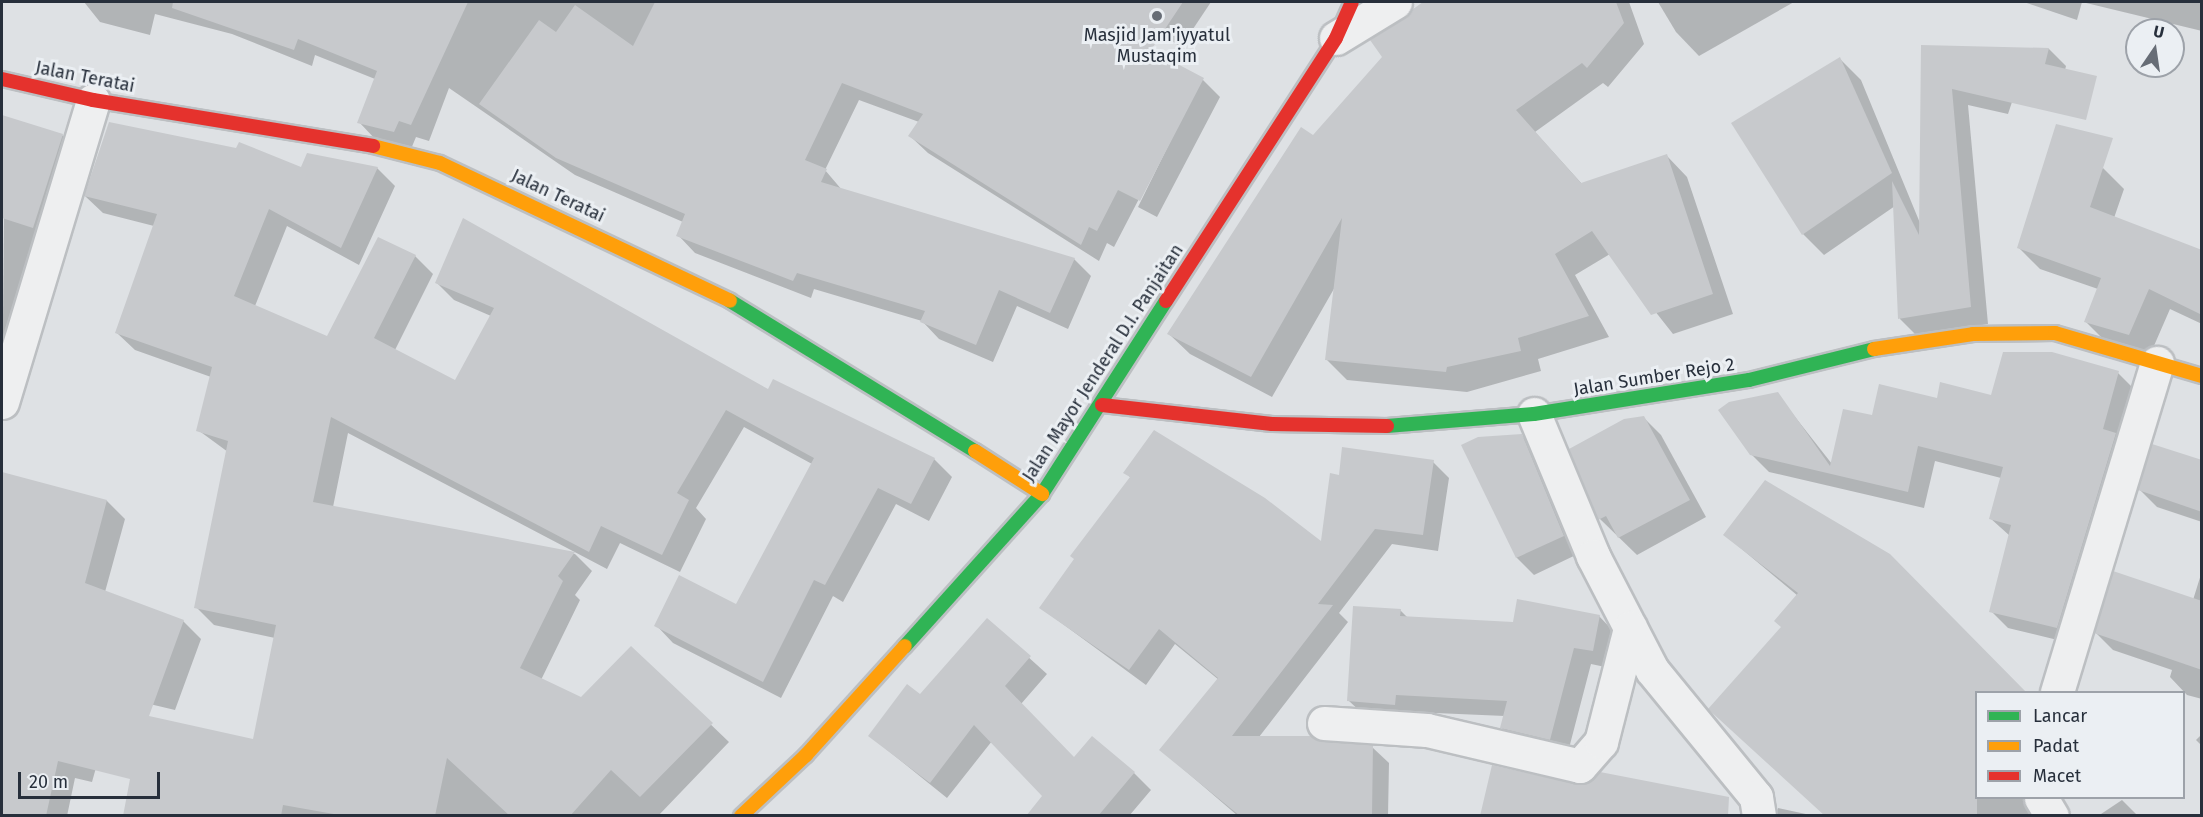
<!DOCTYPE html>
<style>
body{margin:0}
#map{position:relative;width:2203px;height:817px;overflow:hidden;background:#dee1e4;font-family:"Fira Sans",sans-serif}
div>[style]{position:absolute}
[style*='--x']{left:calc(var(--x)*1px);top:calc(var(--y)*1px);width:calc(var(--w)*1px);rotate:calc(var(--a)*1deg)}
.shadow>*{inset:0;background:#0003}
.building>*{inset:0;background:#c7c9cc}
.roads{filter:drop-shadow(2px 0 #bcbfc2) drop-shadow(-2px 0 #bcbfc2) drop-shadow(0 2px #bcbfc2) drop-shadow(0 -2px #bcbfc2)}
.street>*{height:33px;margin:-16.5px;padding:0 16.5px;transform-origin:16.5px;border-radius:16.5px;background:#eeeff0}
.fast>*{height:14px;margin:-7px;padding:0 7px;transform-origin:7px;border-radius:7px;background:#30b455}
.slow>*{height:14px;margin:-7px;padding:0 7px;transform-origin:7px;border-radius:7px;background:#ff9f0a}
.jam>*{height:14px;margin:-7px;padding:0 7px;transform-origin:7px;border-radius:7px;background:#e5322d}
.dots>*{width:16px;height:16px;translate:-50% -50%;box-sizing:border-box;border:3px solid #ebeff3;border-radius:50%}
span{translate:-50% -50%;white-space:nowrap;text-align:center;line-height:1.15;-webkit-text-stroke:6px #ebeff3;paint-order:stroke}
.poi-label{font-size:18px;color:#272f3b}
.street-label{font-size:18px;color:#272f3b}
.frame{position:absolute;inset:0;border:3px solid #272f3b;pointer-events:none}
.legend{position:absolute;left:1975px;top:691px;width:210px;height:108px;box-sizing:border-box;background:#ebeff3;border:2px solid #9da2a9;margin:0;padding:8px 10px;list-style:none;font-size:18px;color:#272f3b}
.legend li{display:flex;align-items:center;gap:12px;height:30px}
.legend b{width:30px;border:2px solid #9da2a9}
.north{position:absolute;left:2125px;top:18px;width:60px;height:60px;box-sizing:border-box;background:#ebeff3;border:2px solid #9da2a9;border-radius:50%;rotate:13deg;font-size:16px;font-weight:700;line-height:24px;text-align:center;color:#272f3b}
.north::after{content:'';display:block;margin:auto;width:21px;height:27px;background:#676d76;clip-path:polygon(50% 0,100% 100%,50% 72%,0 100%)}
.scale{position:absolute;left:18px;top:772px;width:142px;height:27px;box-sizing:border-box;border:3px solid #272f3b;border-top:0;padding-left:8px;font-size:18px;line-height:21px;white-space:nowrap;color:#272f3b;-webkit-text-stroke:4px #ebeff3;paint-order:stroke}
</style>
<div id="map">
<div class="shadow">
<i style="clip-path:polygon(84px 2px,1004px 2px,1165px 78px,1203px 80px,1220px 97px,1157px 217px,1138px 207px,1199px 83px,1114px 247px,1107px 243px,1099px 261px,928px 153px,910px 136px,919px 122px,859px 100px,825px 170px,842px 190px,1074px 259px,1091px 276px,1068px 329px,1017px 306px,993px 362px,939px 339px,922px 321px,814px 289px,811px 298px,695px 253px,678px 235px,683px 222px,575px 175px,449px 88px,429px 141px,416px 137px,411px 149px,376px 140px,359px 122px,375px 79px,315px 55px,312px 66px,232px 34px,155px 14px,150px 35px,100px 22px)"></i>
<i style="clip-path:polygon(1112px 2px,1211px 2px,1181px 47px)"></i>
<i style="clip-path:polygon(1426px 2px,1489px 2px,1506px 26px,1522px 2px,1629px 2px,1644px 44px,1608px 87px,1603px 83px,1535px 132px,1582px 184px,1667px 156px,1687px 177px,1733px 314px,1673px 334px,1610px 254px,1575px 275px,1609px 337px,1538px 359px,1541px 371px,1467px 392px,1347px 380px,1326px 359px,1335px 287px,1272px 397px,1190px 354px,1169px 334px,1314px 137px,1384px 57px,1372px 40px)"></i>
<i style="clip-path:polygon(1658px 2px,1794px 2px,1699px 56px,1676px 32px)"></i>
<i style="clip-path:polygon(2024px 2px,2082px 2px,2077px 20px)"></i>
<i style="clip-path:polygon(2082px 2px,2202px 2px,2202px 31px)"></i>
<i style="clip-path:polygon(1923px 46px,2049px 49px,2066px 66px,2056px 106px,2014px 96px,2008px 114px,1968px 105px,1988px 324px,1917px 336px,1900px 319px,1895px 206px,1824px 255px,1803px 234px,1840px 59px,1861px 80px,1920px 223px)"></i>
<i style="clip-path:polygon(5px 117px,62px 135px,80px 153px,2px 416px)"></i>
<i style="clip-path:polygon(377px 168px,395px 186px,359px 265px,287px 226px,255px 306px,328px 338px,415px 256px,433px 274px,395px 350px,455px 382px,491px 316px,454px 300px,436px 282px,769px 391px,934px 459px,952px 477px,929px 521px,896px 504px,843px 602px,833px 596px,781px 698px,673px 643px,656px 625px,737px 606px,812px 464px,744px 427px,696px 508px,706px 519px,680px 572px,620px 543px,607px 569px,348px 433px,333px 507px,575px 554px,592px 571px,575px 595px,580px 600px,541px 680px,582px 699px,631px 648px,729px 742px,658px 816px,125px 816px,254px 741px,275px 638px,214px 625px,196px 607px,228px 452px,198px 430px,211px 377px,135px 350px,117px 333px,154px 226px,103px 213px,85px 196px,302px 169px)"></i>
<i style="clip-path:polygon(2103px 168px,2124px 189px,2114px 218px,2202px 252px,2202px 324px,2170px 309px,2150px 355px,2106px 342px,2085px 321px,2098px 289px,2040px 269px,2019px 248px)"></i>
<i style="clip-path:polygon(2118px 373px,2135px 390px,2074px 644px,2008px 628px,1991px 611px,2010px 536px,1990px 518px,2001px 478px,1935px 461px,1924px 508px,1769px 472px,1751px 454px,1777px 394px,1832px 464px,1873px 417px,1938px 400px,1992px 396px)"></i>
<i style="clip-path:polygon(1643px 417px,1661px 435px,1706px 517px,1637px 555px,1600px 519px,1571px 449px)"></i>
<i style="clip-path:polygon(1521px 435px,1539px 453px,1580px 553px,1534px 575px,1517px 558px,1463px 446px)"></i>
<i style="clip-path:polygon(1433px 462px,1449px 478px,1438px 551px,1392px 544px,1339px 613px,1348px 622px,1259px 737px,1372px 747px,1389px 763px,1388px 816px,1238px 816px,1161px 750px,1219px 680px,1175px 644px,1146px 685px,1041px 608px,1131px 478px,1125px 472px,1323px 544px,1340px 476px)"></i>
<i style="clip-path:polygon(2202px 462px,2202px 522px,2157px 507px,2140px 490px)"></i>
<i style="clip-path:polygon(2px 473px,107px 501px,125px 519px,105px 592px,183px 621px,201px 639px,175px 710px,116px 696px,92px 782px,75px 778px,67px 816px,2px 816px)"></i>
<i style="clip-path:polygon(1725px 535px,1976px 692px,1976px 798px,2030px 798px,2041px 816px,1826px 816px,1783px 628px,1798px 596px)"></i>
<i style="clip-path:polygon(2202px 571px,2202px 699px,2187px 695px,2170px 677px,2172px 670px,2113px 650px,2096px 633px,2193px 600px)"></i>
<i style="clip-path:polygon(1400px 610px,1408px 618px,1514px 623px,1599px 616px,1616px 634px,1610px 668px,1591px 664px,1567px 756px,1519px 745px,1502px 728px,1505px 716px,1412px 712px,1412px 721px,1366px 717px,1348px 700px)"></i>
<i style="clip-path:polygon(987px 620px,1047px 674px,1021px 704px,1075px 759px,1134px 773px,1151px 790px,1129px 816px,1032px 816px,1044px 796px,992px 741px,947px 798px,870px 736px,920px 696px)"></i>
<i style="clip-path:polygon(2202px 734px,2202px 746px,2196px 740px)"></i>
<i style="clip-path:polygon(2122px 800px,2138px 816px,2098px 816px)"></i>
<i style="clip-path:polygon(1778px 808px,1815px 816px,1776px 816px)"></i>
</div>
<div class="building">
<i style="clip-path:polygon(173px 2px,468px 2px,411px 125px,399px 121px,394px 132px,357px 123px,377px 71px,298px 39px,294px 50px,172px 8px)"></i>
<i style="clip-path:polygon(655px 2px,1183px 2px,1151px 50px,1204px 78px,1140px 201px,1118px 190px,1097px 231px,1089px 227px,1081px 245px,908px 136px,923px 114px,842px 83px,805px 160px,827px 169px,821px 182px,1075px 258px,1050px 313px,999px 290px,976px 345px,920px 322px,925px 311px,797px 273px,793px 281px,676px 236px,685px 214px,556px 158px,479px 104px,539px 20px,556px 32px,575px 5px,633px 46px)"></i>
<i style="clip-path:polygon(1423px 2px,1616px 2px,1624px 23px,1587px 68px,1582px 63px,1516px 110px,1581px 183px,1667px 154px,1713px 294px,1651px 315px,1592px 231px,1555px 254px,1589px 316px,1518px 338px,1521px 351px,1447px 367px,1446px 372px,1325px 360px,1342px 218px,1251px 377px,1167px 334px,1301px 127px,1313px 135px,1382px 57px,1370px 40px)"></i>
<i style="clip-path:polygon(1921px 45px,2049px 48px,2045px 64px,2097px 76px,2086px 120px,1952px 89px,1971px 307px,1898px 319px,1892px 181px,1919px 235px)"></i>
<i style="clip-path:polygon(1840px 57px,1892px 173px,1802px 235px,1731px 123px)"></i>
<i style="clip-path:polygon(2px 115px,63px 134px,33px 228px,2px 218px)"></i>
<i style="clip-path:polygon(109px 122px,236px 148px,239px 142px,301px 167px,307px 153px,378px 167px,341px 248px,269px 209px,234px 296px,327px 336px,378px 237px,416px 255px,374px 338px,455px 380px,494px 308px,435px 283px,463px 218px,768px 389px,773px 379px,935px 458px,911px 504px,878px 488px,825px 585px,814px 580px,763px 682px,654px 626px,679px 575px,736px 604px,814px 458px,726px 410px,677px 493px,689px 500px,662px 555px,601px 526px,589px 552px,331px 417px,313px 502px,575px 552px,558px 576px,563px 581px,520px 668px,581px 697px,631px 646px,713px 723px,640px 797px,611px 770px,570px 816px,510px 816px,447px 758px,435px 816px,345px 816px,283px 805px,281px 816px,123px 816px,130px 779px,58px 761px,46px 816px,2px 816px,2px 472px,107px 500px,85px 583px,184px 620px,149px 716px,253px 739px,276px 625px,194px 608px,228px 441px,196px 431px,212px 367px,115px 333px,157px 214px,84px 196px)"></i>
<i style="clip-path:polygon(2056px 124px,2113px 138px,2090px 207px,2202px 250px,2202px 315px,2149px 289px,2129px 335px,2084px 322px,2101px 278px,2017px 248px)"></i>
<i style="clip-path:polygon(2003px 352px,2052px 352px,2119px 371px,2103px 429px,2116px 433px,2057px 628px,1989px 612px,2011px 525px,1989px 519px,2003px 467px,1918px 446px,1908px 492px,1750px 455px,1718px 410px,1729px 402px,1778px 392px,1830px 466px,1843px 409px,1872px 415px,1879px 384px,1937px 398px,1940px 382px,1991px 395px)"></i>
<i style="clip-path:polygon(1644px 416px,1690px 500px,1618px 538px,1606px 516px,1598px 520px,1569px 449px,1624px 419px)"></i>
<i style="clip-path:polygon(1154px 430px,1265px 498px,1321px 541px,1330px 473px,1339px 475px,1342px 447px,1434px 460px,1423px 535px,1375px 529px,1318px 604px,1333px 605px,1232px 736px,1311px 736px,1373px 745px,1372px 816px,1240px 816px,1159px 750px,1218px 678px,1159px 629px,1129px 670px,1039px 608px,1074px 559px,1070px 556px,1130px 477px,1123px 473px)"></i>
<i style="clip-path:polygon(1522px 434px,1564px 536px,1516px 558px,1461px 445px,1478px 437px)"></i>
<i style="clip-path:polygon(2152px 444px,2202px 460px,2202px 512px,2138px 490px)"></i>
<i style="clip-path:polygon(1765px 480px,1890px 554px,2027px 693px,1977px 693px,1977px 816px,1825px 816px,1708px 709px,1781px 627px,1774px 621px,1798px 593px,1723px 535px)"></i>
<i style="clip-path:polygon(2113px 571px,2202px 601px,2202px 670px,2094px 633px)"></i>
<i style="clip-path:polygon(1517px 599px,1600px 615px,1593px 651px,1574px 648px,1550px 740px,1500px 728px,1507px 701px,1396px 695px,1395px 705px,1347px 701px,1353px 606px,1401px 609px,1400px 616px,1513px 622px)"></i>
<i style="clip-path:polygon(987px 618px,1031px 656px,1005px 686px,1074px 757px,1092px 736px,1135px 772px,1098px 816px,1026px 816px,1042px 796px,974px 725px,930px 783px,868px 736px,907px 684px,920px 694px)"></i>
<i style="clip-path:polygon(1492px 765px,1576px 784px,1586px 784px,1600px 772px,1729px 797px,1728px 816px,1480px 816px)"></i>
</div>
<div class="roads">
<div class="street">
<i style="--x:1336;--y:38;--w:69;--a:-31.4"></i>
<i style="--x:2;--y:402;--w:315;--a:-73.2"></i>
<i style="--x:1534;--y:414;--w:154;--a:67.4"></i>
<i style="--x:1593;--y:556;--w:128;--a:62.6"></i>
<i style="--x:1652;--y:670;--w:164;--a:50.7"></i>
<i style="--x:1756;--y:797;--w:19;--a:81"></i>
<i style="--x:2057;--y:692;--w:344;--a:-73.1"></i>
<i style="--x:1324;--y:723;--w:103;--a:3.9"></i>
<i style="--x:1427;--y:730;--w:157;--a:13.2"></i>
<i style="--x:1580;--y:766;--w:32;--a:-49"></i>
<i style="--x:1601;--y:742;--w:118;--a:-75.7"></i>
<i style="--x:2041;--y:798;--w:21;--a:59"></i>
</div>
<div class="fast">
<i style="--x:730;--y:301;--w:287;--a:31.5"></i>
<i style="--x:1387;--y:426;--w:147;--a:-4.7"></i>
<i style="--x:1534;--y:414;--w:218;--a:-9"></i>
<i style="--x:1749;--y:380;--w:129;--a:-13.9"></i>
<i style="--x:905;--y:646;--w:205;--a:-48"></i>
<i style="--x:1042;--y:494;--w:229;--a:-57.3"></i>
</div>
<div class="slow">
<i style="--x:373;--y:146;--w:69;--a:14.2"></i>
<i style="--x:440;--y:163;--w:321;--a:25.4"></i>
<i style="--x:1874;--y:349;--w:100;--a:-8.6"></i>
<i style="--x:1973;--y:334;--w:82;--a:-0.7"></i>
<i style="--x:2055;--y:333;--w:153;--a:16.3"></i>
<i style="--x:975;--y:451;--w:80;--a:32.7"></i>
<i style="--x:741;--y:816;--w:89;--a:-43.2"></i>
<i style="--x:806;--y:755;--w:147;--a:-47.8"></i>
</div>
<div class="jam">
<i style="--x:2;--y:79;--w:93;--a:13"></i>
<i style="--x:93;--y:100;--w:284;--a:9.3"></i>
<i style="--x:1166;--y:301;--w:313;--a:-57.1"></i>
<i style="--x:1336;--y:38;--w:39;--a:-66"></i>
<i style="--x:1102;--y:405;--w:171;--a:6.4"></i>
<i style="--x:1272;--y:424;--w:115;--a:1"></i>
</div>
</div>
<div class="dots">
<i style="left:1157px;top:16px;background:#676d76"></i>
</div>
<div class="poi-label">
<span style="left:1157px;top:46px">Masjid Jam'iyyatul<br>Mustaqim</span>
</div>
<div class="street-label">
<span style="left:85px;top:77px;rotate:11deg">Jalan Teratai</span>
<span style="left:558px;top:196px;rotate:25deg">Jalan Teratai</span>
<span style="left:1103px;top:363px;rotate:-57deg">Jalan Mayor Jenderal D.I. Panjaitan</span>
<span style="left:1654px;top:377px;rotate:-9deg">Jalan Sumber Rejo 2</span>
</div>
<div class="frame"></div>
<ul class="legend">
<li><b style="height:8px;background:#30b455"></b>Lancar</li>
<li><b style="height:8px;background:#ff9f0a"></b>Padat</li>
<li><b style="height:8px;background:#e5322d"></b>Macet</li>
</ul>
<div class="north">U</div>
<div class="scale">20 m</div>
</div>
